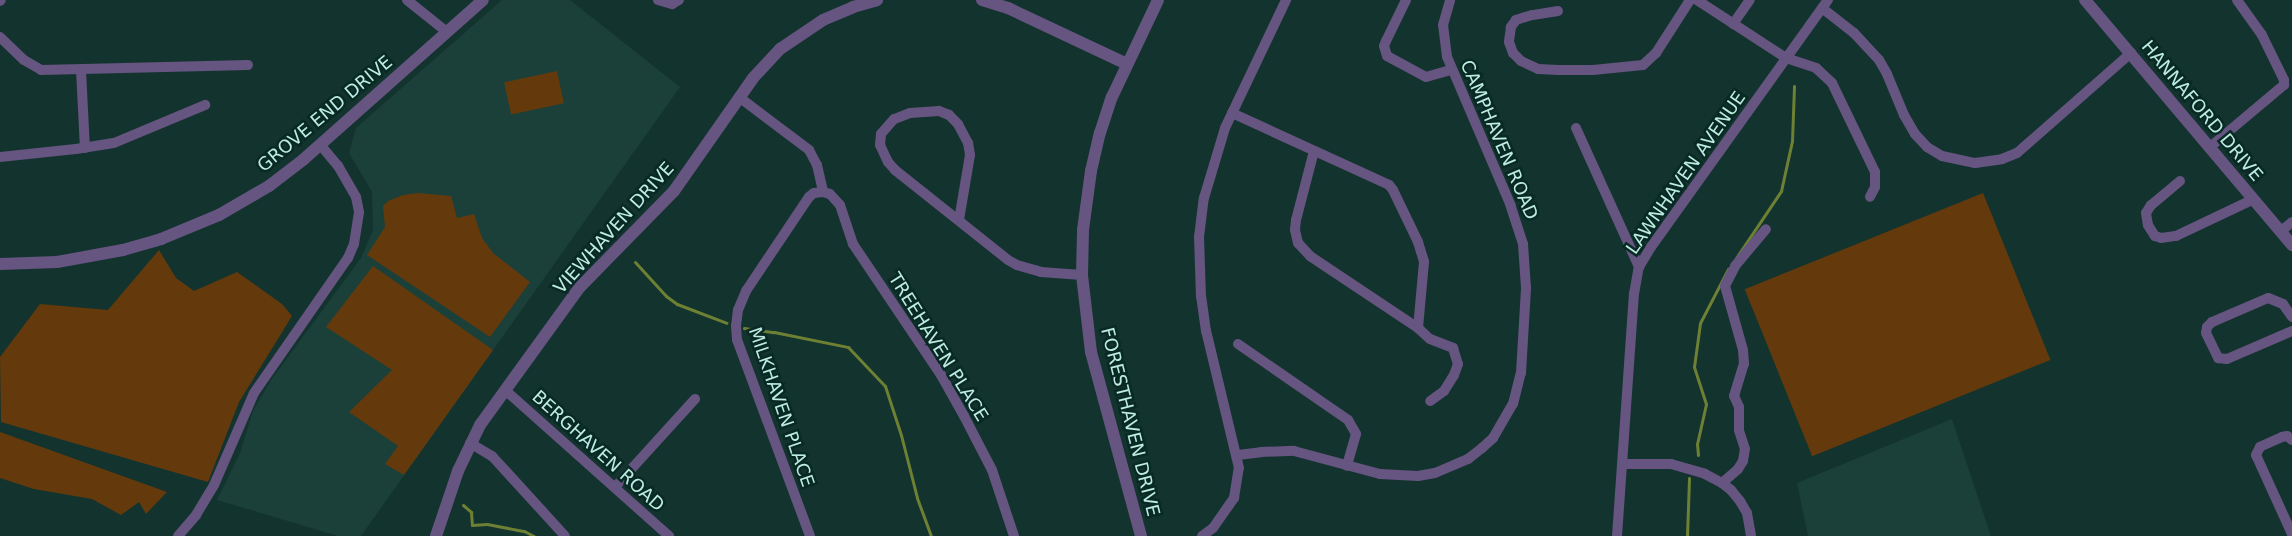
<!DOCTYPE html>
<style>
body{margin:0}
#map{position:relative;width:2292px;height:536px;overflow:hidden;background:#13332e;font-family:"DejaVu Sans",sans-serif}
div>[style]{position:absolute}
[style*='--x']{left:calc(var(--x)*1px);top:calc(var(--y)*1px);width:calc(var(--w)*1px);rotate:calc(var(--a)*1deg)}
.built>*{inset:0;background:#1a4039}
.green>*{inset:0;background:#643a0c;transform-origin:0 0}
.stream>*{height:3px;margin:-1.5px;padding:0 1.5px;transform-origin:1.5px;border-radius:1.5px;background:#6d8034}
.minor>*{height:10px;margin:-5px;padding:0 5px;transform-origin:5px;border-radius:5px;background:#665481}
.tertiary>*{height:12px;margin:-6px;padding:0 6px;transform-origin:6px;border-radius:6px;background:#665481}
span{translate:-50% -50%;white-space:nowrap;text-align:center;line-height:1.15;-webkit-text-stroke:5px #082924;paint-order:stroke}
.street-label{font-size:18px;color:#beece2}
</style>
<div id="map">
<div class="built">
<i style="clip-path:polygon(502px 0,570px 0,680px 87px,361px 536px,338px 536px,217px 500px,240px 453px,253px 411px,271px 380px,361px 258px,373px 230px,372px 192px,349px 153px,356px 128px)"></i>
<i style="clip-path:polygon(1952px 419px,1991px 536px,1808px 536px,1797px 483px)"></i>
</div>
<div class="green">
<i style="left:557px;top:71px;width:33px;height:54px;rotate:78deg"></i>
<i style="clip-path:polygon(418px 193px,451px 196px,457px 218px,474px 214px,482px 238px,493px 253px,530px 282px,490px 337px,367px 255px,385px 227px,383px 206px,388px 201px,403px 195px)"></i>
<i style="left:1983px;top:193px;width:180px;height:257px;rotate:68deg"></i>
<i style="clip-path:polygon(159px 250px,176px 278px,194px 291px,237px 272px,282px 304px,292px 316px,239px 402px,208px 482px,1px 422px,0 357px,40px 304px,108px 310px)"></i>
<i style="clip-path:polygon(373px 266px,493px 350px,404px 475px,385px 464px,398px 446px,349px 412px,392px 370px,326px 327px)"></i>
<i style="clip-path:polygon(0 432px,167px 492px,146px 514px,139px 502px,121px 515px,92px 499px,34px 489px,0 478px)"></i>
</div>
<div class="stream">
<i style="--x:1736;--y:258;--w:81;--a:-56.1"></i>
<i style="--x:1781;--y:191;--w:51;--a:-77.6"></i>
<i style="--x:1792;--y:141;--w:55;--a:-87.9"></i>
<i style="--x:635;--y:262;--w:46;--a:47.6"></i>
<i style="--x:666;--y:296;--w:14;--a:36"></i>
<i style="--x:677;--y:304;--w:53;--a:20.8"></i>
<i style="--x:744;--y:328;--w:30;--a:8"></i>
<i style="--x:774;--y:332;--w:76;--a:11.5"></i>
<i style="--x:848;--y:347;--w:54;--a:46.5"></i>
<i style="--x:885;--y:386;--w:52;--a:71.9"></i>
<i style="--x:901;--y:435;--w:65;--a:75.7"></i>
<i style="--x:917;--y:498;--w:40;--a:69.8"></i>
<i style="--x:1698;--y:455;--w:11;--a:-95"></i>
<i style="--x:1697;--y:444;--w:41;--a:-77.3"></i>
<i style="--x:1706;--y:404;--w:39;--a:-108"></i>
<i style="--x:1694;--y:367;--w:44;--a:-82.2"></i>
<i style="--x:1700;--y:323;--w:61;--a:-62.6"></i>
<i style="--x:463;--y:505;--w:11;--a:41"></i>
<i style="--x:471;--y:512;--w:13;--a:86"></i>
<i style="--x:472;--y:525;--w:15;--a:-4"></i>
<i style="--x:487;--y:524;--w:38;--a:11"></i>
<i style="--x:524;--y:531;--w:11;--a:27"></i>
<i style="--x:1687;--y:536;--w:58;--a:-88"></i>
</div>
<div class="minor">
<i style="--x:407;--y:0;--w:51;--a:38.7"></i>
<i style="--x:658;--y:0;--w:15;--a:16"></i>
<i style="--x:672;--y:4;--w:8;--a:-30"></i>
<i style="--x:1406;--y:0;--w:46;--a:116"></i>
<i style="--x:1386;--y:41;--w:5;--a:112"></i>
<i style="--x:1384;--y:46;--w:10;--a:73"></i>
<i style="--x:1387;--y:56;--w:44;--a:28.3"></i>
<i style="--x:1426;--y:77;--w:26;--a:-16"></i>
<i style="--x:1697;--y:0;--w:106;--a:33.1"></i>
<i style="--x:1786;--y:58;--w:32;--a:18"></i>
<i style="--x:1816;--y:68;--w:22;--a:43"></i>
<i style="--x:1832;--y:83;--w:99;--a:64.2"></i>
<i style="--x:1875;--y:172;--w:15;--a:90"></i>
<i style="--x:1875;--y:187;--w:11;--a:117"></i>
<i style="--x:0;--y:1;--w:1;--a:-45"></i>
<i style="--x:1822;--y:8;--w:41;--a:38"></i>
<i style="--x:1854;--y:33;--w:37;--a:47"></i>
<i style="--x:1879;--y:60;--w:16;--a:60"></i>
<i style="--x:1887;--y:74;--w:44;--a:67.5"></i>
<i style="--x:1904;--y:115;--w:22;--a:60"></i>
<i style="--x:1915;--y:134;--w:18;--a:47"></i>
<i style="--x:1927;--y:147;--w:17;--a:31"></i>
<i style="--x:1942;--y:156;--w:34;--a:12"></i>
<i style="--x:1975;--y:163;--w:27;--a:-8"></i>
<i style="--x:2002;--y:159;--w:16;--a:-22"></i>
<i style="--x:2017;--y:153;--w:152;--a:-41.3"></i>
<i style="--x:1558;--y:11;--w:26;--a:171"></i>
<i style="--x:1532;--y:15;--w:17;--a:163"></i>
<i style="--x:1516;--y:20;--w:9;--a:126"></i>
<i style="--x:1511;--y:27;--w:15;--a:98"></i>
<i style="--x:1509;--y:42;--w:12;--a:70"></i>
<i style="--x:1513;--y:53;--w:11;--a:45"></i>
<i style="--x:1521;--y:61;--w:19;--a:25"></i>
<i style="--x:1538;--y:69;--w:20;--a:3"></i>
<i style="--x:1558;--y:70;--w:35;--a:0"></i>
<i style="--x:1593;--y:70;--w:50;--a:-5.7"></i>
<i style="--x:1643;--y:65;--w:18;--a:-43"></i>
<i style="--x:1656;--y:53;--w:63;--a:-57.3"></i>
<i style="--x:1733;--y:24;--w:29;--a:-55"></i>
<i style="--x:0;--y:37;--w:33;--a:44"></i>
<i style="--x:24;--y:60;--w:20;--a:30"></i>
<i style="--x:41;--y:70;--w:207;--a:-1.4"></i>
<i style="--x:81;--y:70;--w:78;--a:87.1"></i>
<i style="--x:739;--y:97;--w:88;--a:37.1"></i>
<i style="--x:809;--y:150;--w:17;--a:62"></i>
<i style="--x:817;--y:165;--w:28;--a:77"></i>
<i style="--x:1232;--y:113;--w:173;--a:24.6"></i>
<i style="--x:1389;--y:185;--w:6;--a:51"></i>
<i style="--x:1393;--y:190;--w:58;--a:64.3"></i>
<i style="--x:1418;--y:242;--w:21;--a:73"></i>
<i style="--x:1424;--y:262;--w:66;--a:95.2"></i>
<i style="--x:1576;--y:128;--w:153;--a:65.6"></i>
<i style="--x:2210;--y:147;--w:97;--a:-40"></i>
<i style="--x:2284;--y:85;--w:5;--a:-90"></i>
<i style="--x:2284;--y:80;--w:50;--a:-116.1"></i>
<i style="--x:2262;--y:35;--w:43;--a:-125.5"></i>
<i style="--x:1314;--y:151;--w:71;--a:104.6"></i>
<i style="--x:1296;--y:220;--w:10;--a:96"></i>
<i style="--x:1295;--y:230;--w:13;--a:77"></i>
<i style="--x:1298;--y:243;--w:18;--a:47"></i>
<i style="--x:1310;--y:256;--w:130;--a:33.7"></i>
<i style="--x:1418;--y:328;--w:16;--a:43"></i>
<i style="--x:1430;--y:339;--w:25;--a:21"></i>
<i style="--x:1453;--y:348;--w:17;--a:73"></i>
<i style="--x:1458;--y:364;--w:12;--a:110"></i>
<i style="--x:1454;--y:375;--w:19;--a:122"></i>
<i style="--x:1444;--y:391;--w:17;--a:144"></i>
<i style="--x:0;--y:157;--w:76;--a:-6"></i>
<i style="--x:76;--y:149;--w:38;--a:-9"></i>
<i style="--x:114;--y:143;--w:99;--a:-22.7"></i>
<i style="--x:2180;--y:181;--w:38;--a:140"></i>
<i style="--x:2151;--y:205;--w:9;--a:122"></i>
<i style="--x:2146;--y:213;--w:12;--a:81"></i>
<i style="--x:2148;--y:225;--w:13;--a:58"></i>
<i style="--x:2155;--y:236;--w:6;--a:18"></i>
<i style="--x:2161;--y:238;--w:15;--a:-8"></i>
<i style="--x:2176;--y:236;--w:86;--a:-25.4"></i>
<i style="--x:959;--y:220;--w:66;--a:-80.4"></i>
<i style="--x:970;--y:155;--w:12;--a:-99"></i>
<i style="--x:968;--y:143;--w:21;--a:-118"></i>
<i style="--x:958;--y:124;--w:13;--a:-135"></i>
<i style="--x:949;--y:115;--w:11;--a:-158"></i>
<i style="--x:939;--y:111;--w:29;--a:176"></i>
<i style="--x:910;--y:113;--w:17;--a:159"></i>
<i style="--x:894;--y:119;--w:20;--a:131"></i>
<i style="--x:881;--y:134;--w:11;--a:95"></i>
<i style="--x:880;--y:145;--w:19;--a:65"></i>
<i style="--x:888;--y:162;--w:11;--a:49"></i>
<i style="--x:895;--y:170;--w:144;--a:38.5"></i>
<i style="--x:1008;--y:260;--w:10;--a:29"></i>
<i style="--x:1017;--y:265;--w:25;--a:16"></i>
<i style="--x:1041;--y:272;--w:41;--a:4.2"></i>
<i style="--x:2281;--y:231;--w:14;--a:-39"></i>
<i style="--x:2292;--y:317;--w:16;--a:-125"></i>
<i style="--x:2283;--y:304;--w:16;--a:-158"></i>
<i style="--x:2268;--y:298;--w:61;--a:156.8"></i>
<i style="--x:2212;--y:322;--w:7;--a:135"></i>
<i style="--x:2207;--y:327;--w:6;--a:99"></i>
<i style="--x:2206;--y:333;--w:28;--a:64"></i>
<i style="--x:2218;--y:358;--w:9;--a:6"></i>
<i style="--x:2227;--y:359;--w:71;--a:-23.3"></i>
<i style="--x:1238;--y:344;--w:134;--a:34.6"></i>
<i style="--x:1348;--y:420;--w:16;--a:60"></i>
<i style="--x:1356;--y:434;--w:33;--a:106"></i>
<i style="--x:505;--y:390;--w:220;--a:41.7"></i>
<i style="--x:2292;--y:440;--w:6;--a:-141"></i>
<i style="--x:2287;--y:436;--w:5;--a:169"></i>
<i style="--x:2282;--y:437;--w:24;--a:156"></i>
<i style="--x:2260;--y:447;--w:9;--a:117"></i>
<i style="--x:2256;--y:455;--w:87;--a:65.5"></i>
<i style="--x:470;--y:443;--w:26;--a:31"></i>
<i style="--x:492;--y:456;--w:108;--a:47.6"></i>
<i style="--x:1238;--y:455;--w:23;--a:-7"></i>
<i style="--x:1261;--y:452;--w:33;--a:-2"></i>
<i style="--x:1294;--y:451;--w:89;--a:15"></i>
<i style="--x:1380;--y:474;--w:38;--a:3"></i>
<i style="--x:1418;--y:476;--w:17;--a:-10"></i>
<i style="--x:1435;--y:473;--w:36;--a:-23"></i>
<i style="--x:1468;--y:459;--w:18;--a:-38"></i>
<i style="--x:1482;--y:448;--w:15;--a:-42"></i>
<i style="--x:1493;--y:438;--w:39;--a:-60"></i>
<i style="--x:1513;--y:404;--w:32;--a:-76"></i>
<i style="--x:1521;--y:373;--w:85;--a:-86.6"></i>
<i style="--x:1526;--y:288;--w:44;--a:-93.9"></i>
<i style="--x:1523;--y:244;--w:40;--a:-108"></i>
<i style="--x:1511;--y:206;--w:162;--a:-113.2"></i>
<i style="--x:1447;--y:57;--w:32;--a:-97"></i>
<i style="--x:1443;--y:25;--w:26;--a:-74"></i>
<i style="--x:1623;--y:464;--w:48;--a:0"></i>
<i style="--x:1671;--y:464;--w:35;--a:16"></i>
<i style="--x:1705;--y:474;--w:19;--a:28"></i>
<i style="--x:1722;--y:483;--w:11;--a:38"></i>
<i style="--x:1731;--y:490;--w:14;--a:51"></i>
<i style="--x:1740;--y:501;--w:14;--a:60"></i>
<i style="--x:1747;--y:513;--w:23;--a:80"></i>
<i style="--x:1722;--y:483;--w:21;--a:-41"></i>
<i style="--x:1738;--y:469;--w:9;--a:-58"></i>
<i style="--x:1743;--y:461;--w:12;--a:-81"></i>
<i style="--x:1745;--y:449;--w:20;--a:-108"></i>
<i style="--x:1739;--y:430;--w:23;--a:-90"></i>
<i style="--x:1739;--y:407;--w:12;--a:-114"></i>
<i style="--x:1734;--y:396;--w:34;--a:-73"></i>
<i style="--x:1744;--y:364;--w:14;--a:-94"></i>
<i style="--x:1743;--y:350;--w:66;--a:-105.7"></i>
<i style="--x:1725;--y:286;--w:22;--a:-63"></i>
<i style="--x:1735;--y:266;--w:48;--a:-50"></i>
<i style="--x:615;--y:487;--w:119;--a:-47.7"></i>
<i style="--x:178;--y:536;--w:28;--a:-49"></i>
<i style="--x:196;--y:515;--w:35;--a:-59"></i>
<i style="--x:214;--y:485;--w:100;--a:-66.5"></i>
<i style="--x:254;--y:393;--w:165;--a:-55.2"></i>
<i style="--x:348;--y:258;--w:15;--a:-67"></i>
<i style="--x:354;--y:244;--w:32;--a:-81"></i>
<i style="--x:359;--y:212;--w:15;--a:-101"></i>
<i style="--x:356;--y:197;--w:36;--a:-120"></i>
<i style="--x:338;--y:166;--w:26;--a:-130"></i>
<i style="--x:810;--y:536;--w:209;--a:-110.4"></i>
<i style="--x:737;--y:340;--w:14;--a:-94"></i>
<i style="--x:736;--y:326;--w:16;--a:-83"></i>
<i style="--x:738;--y:310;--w:21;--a:-67"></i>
<i style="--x:746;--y:291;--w:113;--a:-56.2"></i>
<i style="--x:809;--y:197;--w:6;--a:-39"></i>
<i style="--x:814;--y:193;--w:9;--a:-6"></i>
<i style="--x:823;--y:192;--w:7;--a:16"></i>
<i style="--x:830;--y:194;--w:15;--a:48"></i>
<i style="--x:840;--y:205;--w:41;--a:71.6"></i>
<i style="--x:853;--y:244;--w:158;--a:56.1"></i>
<i style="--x:941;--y:375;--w:47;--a:60.7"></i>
<i style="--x:964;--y:416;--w:61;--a:62.6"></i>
<i style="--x:992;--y:470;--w:70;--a:71.6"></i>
<i style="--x:1202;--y:536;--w:14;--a:-36"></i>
<i style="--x:1213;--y:528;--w:37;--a:-55"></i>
<i style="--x:1234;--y:498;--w:30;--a:-81"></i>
<i style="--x:1239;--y:468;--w:141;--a:-103.5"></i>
<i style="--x:1206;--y:331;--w:34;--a:-98"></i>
<i style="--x:1201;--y:297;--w:60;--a:-91.9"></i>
<i style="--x:1199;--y:237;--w:39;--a:-83"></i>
<i style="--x:1204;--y:198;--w:73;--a:-73.3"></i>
<i style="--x:1225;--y:128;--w:142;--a:-64.5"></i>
<i style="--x:1617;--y:536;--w:243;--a:-86"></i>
<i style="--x:1634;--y:294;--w:27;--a:-80"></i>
<i style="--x:1639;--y:267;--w:23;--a:-59"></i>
<i style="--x:1651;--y:247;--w:304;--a:-54.4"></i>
</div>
<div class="tertiary">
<i style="--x:982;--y:0;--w:27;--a:17"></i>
<i style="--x:1008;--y:8;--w:132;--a:25.2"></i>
<i style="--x:2085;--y:0;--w:321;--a:49.8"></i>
<i style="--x:0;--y:264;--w:57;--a:-2"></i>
<i style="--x:57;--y:262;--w:67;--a:-10.3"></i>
<i style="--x:123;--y:250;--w:40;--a:-16"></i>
<i style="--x:161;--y:239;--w:63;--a:-22.5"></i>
<i style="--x:219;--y:215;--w:58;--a:-30.1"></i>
<i style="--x:269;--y:186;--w:44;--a:-37.6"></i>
<i style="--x:304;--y:159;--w:239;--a:-41.6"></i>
<i style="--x:436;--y:536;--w:69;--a:-71.3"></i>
<i style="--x:458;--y:471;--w:51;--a:-64.4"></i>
<i style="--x:480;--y:425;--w:170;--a:-54.1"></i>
<i style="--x:580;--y:287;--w:134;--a:-45.6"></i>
<i style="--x:674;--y:191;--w:138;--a:-55"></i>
<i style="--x:753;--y:78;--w:40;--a:-47"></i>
<i style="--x:780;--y:49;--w:52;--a:-34"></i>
<i style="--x:823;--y:20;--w:33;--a:-23"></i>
<i style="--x:853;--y:7;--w:25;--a:-16"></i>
<i style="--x:1141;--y:536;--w:191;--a:-105.2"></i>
<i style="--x:1091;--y:352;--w:78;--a:-96.7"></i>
<i style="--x:1082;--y:275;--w:45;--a:-88.7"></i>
<i style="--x:1083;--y:230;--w:60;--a:-82.3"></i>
<i style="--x:1091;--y:171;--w:39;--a:-77"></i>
<i style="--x:1100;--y:133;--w:38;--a:-72"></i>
<i style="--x:1112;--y:97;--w:107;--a:-64.6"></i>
</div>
<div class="street-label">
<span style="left:2202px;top:111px;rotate:50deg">HANNAFORD DRIVE</span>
<span style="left:325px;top:114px;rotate:-40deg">GROVE END DRIVE</span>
<span style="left:1499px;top:140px;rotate:67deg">CAMPHAVEN ROAD</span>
<span style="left:1686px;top:173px;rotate:-55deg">LAWNHAVEN AVENUE</span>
<span style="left:614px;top:228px;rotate:-48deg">VIEWHAVEN DRIVE</span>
<span style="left:938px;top:347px;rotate:58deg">TREEHAVEN PLACE</span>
<span style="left:781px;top:407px;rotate:71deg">MILKHAVEN PLACE</span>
<span style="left:1130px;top:422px;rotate:76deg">FORESTHAVEN DRIVE</span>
<span style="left:598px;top:451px;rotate:42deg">BERGHAVEN ROAD</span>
</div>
</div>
